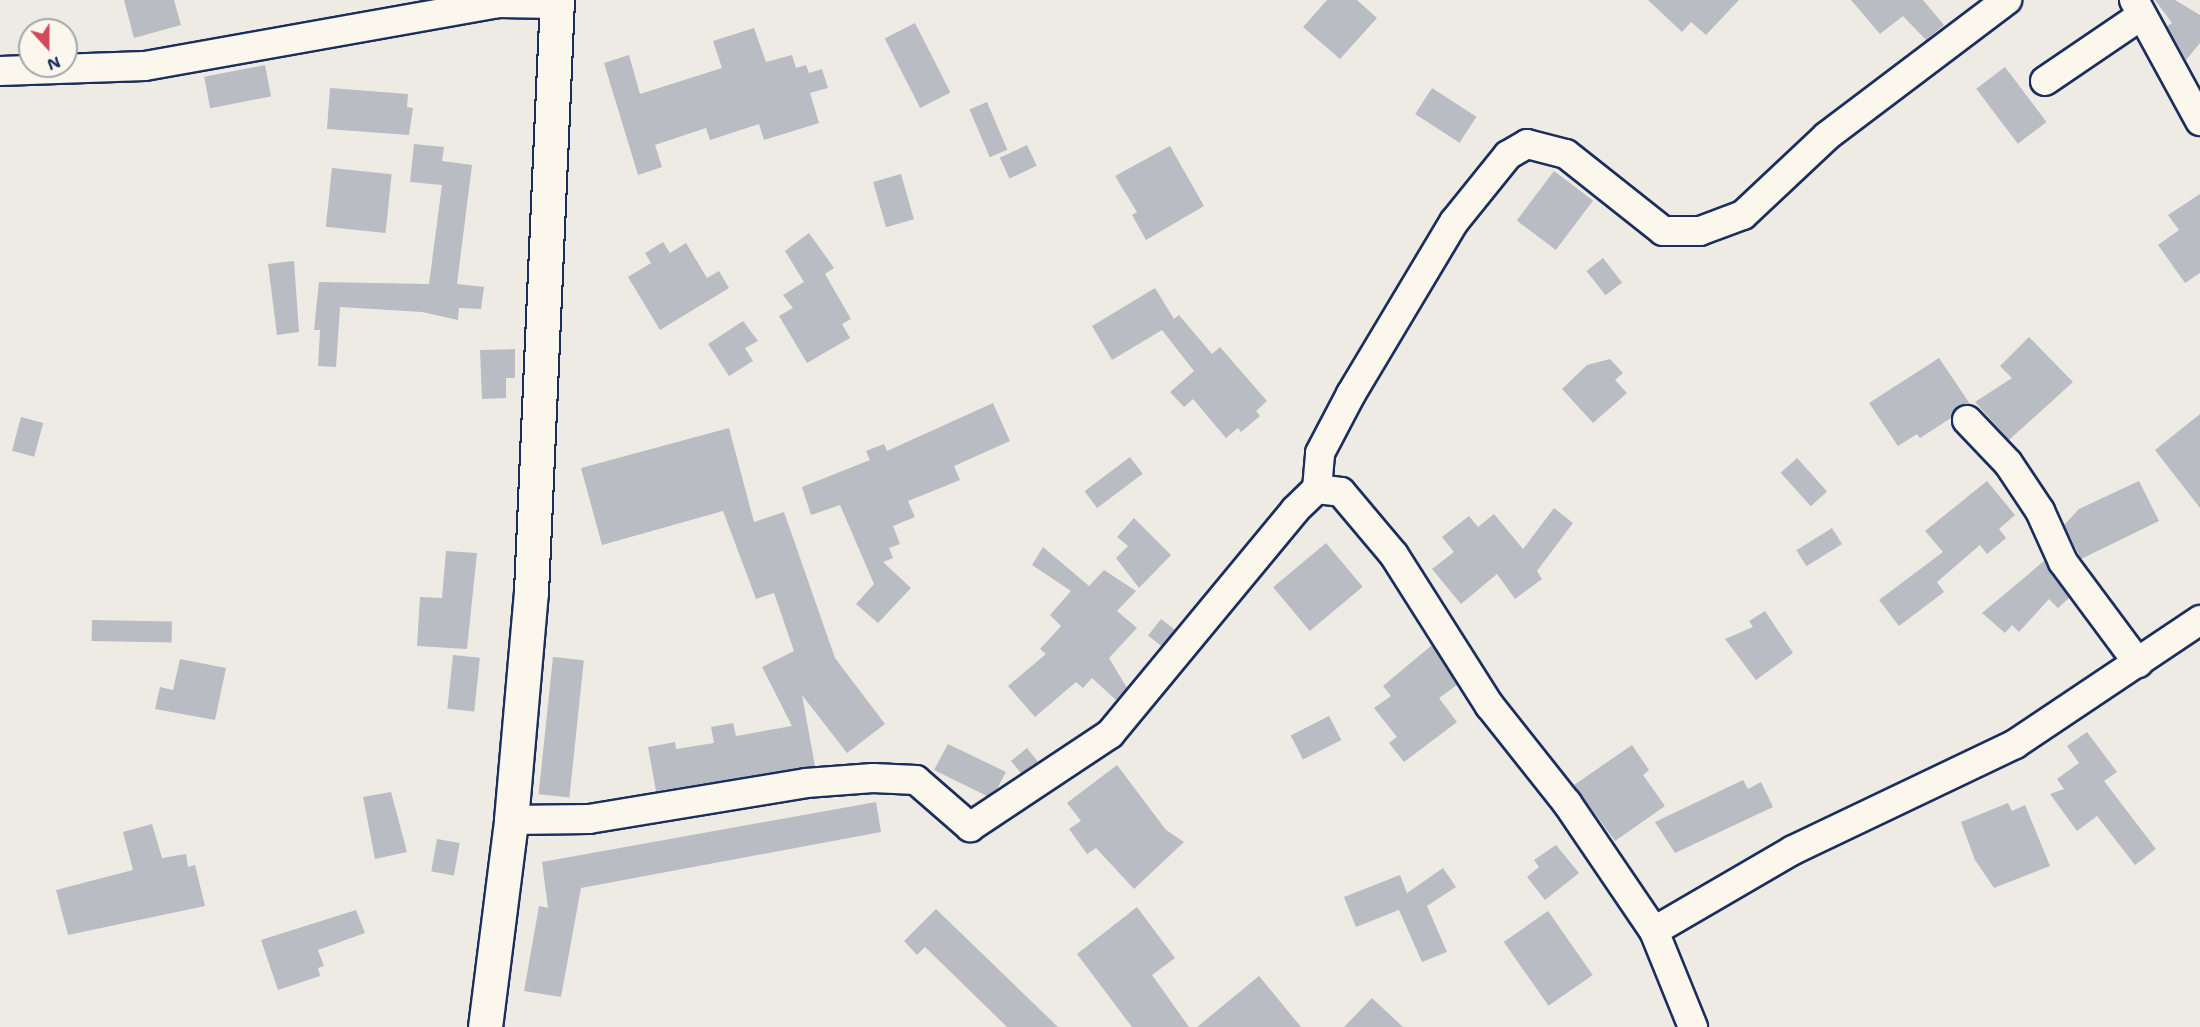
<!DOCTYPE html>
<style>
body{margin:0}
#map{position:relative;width:2200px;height:1027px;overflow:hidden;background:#eeebe4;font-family:"Shantell Sans",sans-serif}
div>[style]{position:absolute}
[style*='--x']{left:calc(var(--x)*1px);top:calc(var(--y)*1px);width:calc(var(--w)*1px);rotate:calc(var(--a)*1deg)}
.building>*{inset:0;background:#b9bcc3;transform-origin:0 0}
.roads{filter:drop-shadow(2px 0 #1b2f5e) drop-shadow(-2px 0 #1b2f5e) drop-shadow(0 2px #1b2f5e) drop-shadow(0 -2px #1b2f5e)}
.minor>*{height:28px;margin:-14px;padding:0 14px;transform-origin:14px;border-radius:14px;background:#fbf7ec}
.major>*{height:33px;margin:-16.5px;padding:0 16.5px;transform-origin:16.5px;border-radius:16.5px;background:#fbf7ec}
span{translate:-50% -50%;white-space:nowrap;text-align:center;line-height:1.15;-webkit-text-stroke:6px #fbf7ec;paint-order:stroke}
.north{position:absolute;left:18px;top:18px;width:60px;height:60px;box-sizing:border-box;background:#fbf7ec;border:2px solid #a1a7b3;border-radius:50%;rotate:159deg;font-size:16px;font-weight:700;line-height:24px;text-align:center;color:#1b2f5e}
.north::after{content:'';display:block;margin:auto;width:21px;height:27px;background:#d1495b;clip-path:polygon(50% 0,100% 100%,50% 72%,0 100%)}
</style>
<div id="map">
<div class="building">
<i style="clip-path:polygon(124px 0,174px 0,181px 25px,134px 38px)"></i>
<i style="clip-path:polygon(1327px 0,1357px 0,1377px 18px,1340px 59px,1303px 27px)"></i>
<i style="clip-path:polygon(1648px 0,1739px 0,1706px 35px,1691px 22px,1682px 32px)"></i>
<i style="clip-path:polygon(1851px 0,1923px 0,1944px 25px,1926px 40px,1903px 16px,1880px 34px)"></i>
<i style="clip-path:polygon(2155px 0,2175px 0,2200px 15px,2200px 43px,2186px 60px,2167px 26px,2172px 23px)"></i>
<i style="left:915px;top:23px;width:78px;height:34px;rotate:63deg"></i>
<i style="clip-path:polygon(754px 28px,766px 62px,792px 55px,796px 68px,806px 65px,809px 73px,822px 69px,828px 88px,810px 93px,819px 123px,764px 140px,759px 124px,710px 140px,706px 128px,655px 145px,662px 167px,638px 175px,604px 63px,629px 55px,640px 94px,722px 68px,713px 41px)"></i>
<i style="left:265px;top:65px;width:32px;height:62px;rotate:79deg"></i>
<i style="left:2005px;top:67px;width:69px;height:36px;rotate:53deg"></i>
<i style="clip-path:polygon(330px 88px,408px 94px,407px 107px,413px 108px,409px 135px,327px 129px)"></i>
<i style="left:1432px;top:88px;width:53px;height:31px;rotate:33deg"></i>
<i style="left:987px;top:102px;width:52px;height:19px;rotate:67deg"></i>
<i style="clip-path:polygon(414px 144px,444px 147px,442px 161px,472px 165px,457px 284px,484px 287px,481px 309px,459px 308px,458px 320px,422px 312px,340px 307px,336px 367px,318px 366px,320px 330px,314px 330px,319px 282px,429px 284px,442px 185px,410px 182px)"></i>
<i style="left:1027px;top:145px;width:23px;height:30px;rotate:65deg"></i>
<i style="clip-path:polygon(1170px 146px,1204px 206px,1146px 240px,1132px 215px,1137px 212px,1115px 176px)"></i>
<i style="left:332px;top:168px;width:60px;height:59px;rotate:6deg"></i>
<i style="left:1554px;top:171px;width:49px;height:62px;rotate:37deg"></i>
<i style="left:901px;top:174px;width:47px;height:29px;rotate:74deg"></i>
<i style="clip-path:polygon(2200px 194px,2200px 273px,2185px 283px,2158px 245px,2179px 230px,2168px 215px)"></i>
<i style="clip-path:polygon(809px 233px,834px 268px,825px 274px,851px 319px,842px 324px,850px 338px,807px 363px,779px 316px,793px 308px,783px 295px,804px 282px,785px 251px)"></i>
<i style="clip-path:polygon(663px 242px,670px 253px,686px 243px,707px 278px,719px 271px,729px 288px,660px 330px,628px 277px,651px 263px,645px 253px)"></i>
<i style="left:1603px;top:258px;width:31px;height:21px;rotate:52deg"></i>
<i style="clip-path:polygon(294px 261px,299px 332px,277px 335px,268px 264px)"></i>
<i style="clip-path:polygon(1155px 288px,1174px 319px,1179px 315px,1212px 354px,1220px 347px,1267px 401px,1256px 411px,1260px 416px,1241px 432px,1238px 428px,1226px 438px,1193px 399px,1184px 407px,1170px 392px,1194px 371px,1162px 330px,1112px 360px,1092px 326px)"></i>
<i style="clip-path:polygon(743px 321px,758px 341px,745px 348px,753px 361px,729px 376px,708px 344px)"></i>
<i style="clip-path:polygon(2029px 337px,2073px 382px,2009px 440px,1975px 402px,2012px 378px,2000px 366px)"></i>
<i style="clip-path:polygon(515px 349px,515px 378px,506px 378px,506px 398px,482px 399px,480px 350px)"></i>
<i style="clip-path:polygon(1939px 358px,1970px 404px,1956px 408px,1951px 418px,1920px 438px,1917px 434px,1898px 446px,1869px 403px)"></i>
<i style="clip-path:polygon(1610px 359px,1623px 373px,1615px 380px,1627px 393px,1593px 423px,1562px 389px,1587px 365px)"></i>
<i style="clip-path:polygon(993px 403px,1010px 441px,954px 466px,960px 480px,908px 501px,915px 517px,893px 526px,900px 544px,889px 548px,893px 558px,883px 562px,911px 588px,878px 623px,856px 604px,874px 584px,840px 505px,811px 515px,802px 487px,870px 460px,866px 451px,884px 444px,887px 451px)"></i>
<i style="clip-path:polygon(2200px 414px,2200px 508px,2155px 450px)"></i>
<i style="left:21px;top:417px;width:23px;height:35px;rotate:15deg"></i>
<i style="clip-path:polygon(729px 428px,754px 522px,784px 512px,835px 658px,885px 724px,847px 753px,802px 695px,815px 766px,656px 791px,648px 747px,675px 742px,676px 749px,714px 743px,711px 727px,733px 723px,736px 736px,792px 726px,762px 667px,794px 651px,774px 593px,756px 599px,723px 511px,602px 545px,581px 468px)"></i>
<i style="left:1130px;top:457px;width:21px;height:57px;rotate:53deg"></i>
<i style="left:1797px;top:458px;width:45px;height:22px;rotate:48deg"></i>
<i style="clip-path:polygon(1987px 481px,2015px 515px,1999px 529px,2006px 538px,1987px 554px,1980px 545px,1937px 582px,1944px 592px,1899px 626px,1879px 600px,1943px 552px,1925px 531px)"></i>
<i style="clip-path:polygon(2139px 481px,2159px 521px,2081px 559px,2064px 525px,2079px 509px)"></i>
<i style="clip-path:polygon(1554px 508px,1573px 523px,1537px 571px,1542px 579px,1515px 599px,1497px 574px,1461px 604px,1432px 569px,1454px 552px,1442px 537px,1469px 516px,1478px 527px,1494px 514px,1523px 549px)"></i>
<i style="clip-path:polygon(1134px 518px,1171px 555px,1139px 588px,1116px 558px,1128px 546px,1117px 537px)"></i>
<i style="left:1832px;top:528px;width:19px;height:42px;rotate:58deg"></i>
<i style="left:1326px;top:543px;width:57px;height:69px;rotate:50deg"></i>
<i style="clip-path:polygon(1043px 547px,1089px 586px,1104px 570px,1136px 591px,1117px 611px,1137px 628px,1109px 658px,1127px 688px,1116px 700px,1092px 678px,1083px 688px,1076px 682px,1035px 717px,1008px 686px,1046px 654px,1040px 649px,1061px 626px,1050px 615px,1071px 591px,1032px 565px)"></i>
<i style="clip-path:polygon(446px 551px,477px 553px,467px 649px,417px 646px,420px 597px,442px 598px)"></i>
<i style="clip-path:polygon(2044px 561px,2069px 598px,2058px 608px,2049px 599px,2019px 632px,2012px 625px,2005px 633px,1982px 613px)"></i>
<i style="clip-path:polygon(1765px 611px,1793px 653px,1756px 680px,1725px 639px,1753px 627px,1749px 621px)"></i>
<i style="left:1161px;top:619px;width:18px;height:21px;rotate:38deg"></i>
<i style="left:92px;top:620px;width:80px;height:21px;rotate:1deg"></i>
<i style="clip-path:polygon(1432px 645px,1457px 685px,1439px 698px,1457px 722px,1404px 762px,1389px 743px,1397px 737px,1374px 708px,1391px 696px,1383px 686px)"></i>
<i style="left:453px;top:655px;width:27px;height:54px;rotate:6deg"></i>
<i style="left:553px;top:657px;width:31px;height:138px;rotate:6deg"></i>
<i style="clip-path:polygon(180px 659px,226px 668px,215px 720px,155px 709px,160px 687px,173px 690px)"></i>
<i style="left:1329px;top:716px;width:27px;height:43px;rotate:63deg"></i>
<i style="clip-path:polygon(2087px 732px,2117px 772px,2104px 781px,2156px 849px,2135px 865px,2097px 816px,2077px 831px,2050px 794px,2064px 789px,2057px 779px,2079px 763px,2067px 746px)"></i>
<i style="clip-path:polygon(948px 744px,1006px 772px,997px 789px,987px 796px,934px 770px)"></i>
<i style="clip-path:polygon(1632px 745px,1649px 770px,1643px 775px,1665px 806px,1615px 841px,1574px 785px)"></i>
<i style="clip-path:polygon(1027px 748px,1038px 762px,1021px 773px,1011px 761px)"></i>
<i style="clip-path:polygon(1117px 765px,1166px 830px,1184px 842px,1134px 889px,1096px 848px,1087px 854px,1069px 829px,1081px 821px,1067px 803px)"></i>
<i style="clip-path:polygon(1743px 780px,1748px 789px,1761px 782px,1773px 807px,1675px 853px,1655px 822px)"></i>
<i style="clip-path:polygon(391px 792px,407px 852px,375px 859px,363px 797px)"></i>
<i style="clip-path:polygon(876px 802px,881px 832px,581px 888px,561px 997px,524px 991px,539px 906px,548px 908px,542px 862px)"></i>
<i style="clip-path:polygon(2008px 803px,2012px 811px,2025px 805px,2050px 866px,1994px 888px,1975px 860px,1961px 822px)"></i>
<i style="clip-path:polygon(152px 824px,162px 858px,186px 854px,188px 867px,195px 865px,205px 906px,68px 935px,56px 890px,133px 870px,123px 832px)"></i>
<i style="left:437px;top:839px;width:23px;height:33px;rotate:10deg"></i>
<i style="clip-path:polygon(1556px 845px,1579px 873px,1545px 900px,1527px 877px,1539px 867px,1534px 860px)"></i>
<i style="clip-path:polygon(1443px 868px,1456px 887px,1427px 906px,1447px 952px,1422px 962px,1399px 910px,1356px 927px,1344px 897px,1400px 875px,1407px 893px)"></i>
<i style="clip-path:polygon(1137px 907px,1175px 958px,1152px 975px,1189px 1027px,1132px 1027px,1077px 954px)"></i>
<i style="clip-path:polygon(936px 909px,1058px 1027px,1007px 1027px,925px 947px,917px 955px,904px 941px)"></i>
<i style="clip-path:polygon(356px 910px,365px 933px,318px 950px,324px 966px,318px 968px,320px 976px,278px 990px,261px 940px)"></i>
<i style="left:1548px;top:911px;width:78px;height:54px;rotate:55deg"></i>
<i style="clip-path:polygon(1259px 976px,1301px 1027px,1197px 1027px)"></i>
<i style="clip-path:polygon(1372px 998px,1403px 1027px,1344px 1027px)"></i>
</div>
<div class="roads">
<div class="minor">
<i style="--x:2134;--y:0;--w:138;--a:61.4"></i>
<i style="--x:0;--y:71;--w:145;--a:-2"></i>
<i style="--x:145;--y:66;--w:360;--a:-10.1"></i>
<i style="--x:499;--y:3;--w:58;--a:1"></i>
<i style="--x:2045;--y:81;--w:117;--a:-34.2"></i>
<i style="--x:1967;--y:420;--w:59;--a:46.4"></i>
<i style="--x:2008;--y:463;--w:58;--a:56.3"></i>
<i style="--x:2040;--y:511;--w:56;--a:65.7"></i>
<i style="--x:2063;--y:562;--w:126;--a:53.4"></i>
<i style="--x:1317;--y:489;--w:36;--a:-85"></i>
<i style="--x:1320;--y:453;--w:67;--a:-62.3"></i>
<i style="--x:1351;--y:394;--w:200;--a:-59.1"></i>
<i style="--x:1454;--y:222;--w:86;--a:-51.1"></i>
<i style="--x:1508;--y:155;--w:22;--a:-30"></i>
<i style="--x:1527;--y:144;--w:40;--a:14.4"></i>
<i style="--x:1566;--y:154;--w:124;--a:38.4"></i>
<i style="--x:1663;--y:231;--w:37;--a:0"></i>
<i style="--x:1700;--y:231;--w:46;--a:-20.4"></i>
<i style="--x:1743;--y:215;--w:115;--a:-43.2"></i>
<i style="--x:1827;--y:136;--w:226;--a:-37.1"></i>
<i style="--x:511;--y:820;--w:78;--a:-0.7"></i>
<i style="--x:589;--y:819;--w:220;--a:-9.4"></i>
<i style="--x:806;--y:783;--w:67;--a:-4.3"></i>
<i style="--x:873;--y:778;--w:43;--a:2.7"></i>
<i style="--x:916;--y:780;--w:72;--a:41"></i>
<i style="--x:970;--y:827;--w:168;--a:-33.6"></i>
<i style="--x:1110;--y:734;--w:291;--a:-50.4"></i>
<i style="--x:1295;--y:510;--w:30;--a:-44"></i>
<i style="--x:1317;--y:489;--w:24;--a:7"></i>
<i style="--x:1341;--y:492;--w:82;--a:49.9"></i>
<i style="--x:1394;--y:555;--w:179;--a:57.6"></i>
<i style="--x:1490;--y:706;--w:124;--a:51.6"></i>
<i style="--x:1567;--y:803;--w:155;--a:55.8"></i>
<i style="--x:1654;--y:931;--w:104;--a:67.9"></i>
<i style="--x:1654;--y:931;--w:161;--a:-30.2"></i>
<i style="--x:1793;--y:850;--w:246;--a:-25.5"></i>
<i style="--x:2015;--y:744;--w:223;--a:-33.8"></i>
</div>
<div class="major">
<i style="--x:485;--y:1027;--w:209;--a:-82.8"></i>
<i style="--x:511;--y:820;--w:229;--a:-85"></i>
<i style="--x:531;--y:592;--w:593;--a:-87.49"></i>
</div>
</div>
<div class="north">N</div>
</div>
